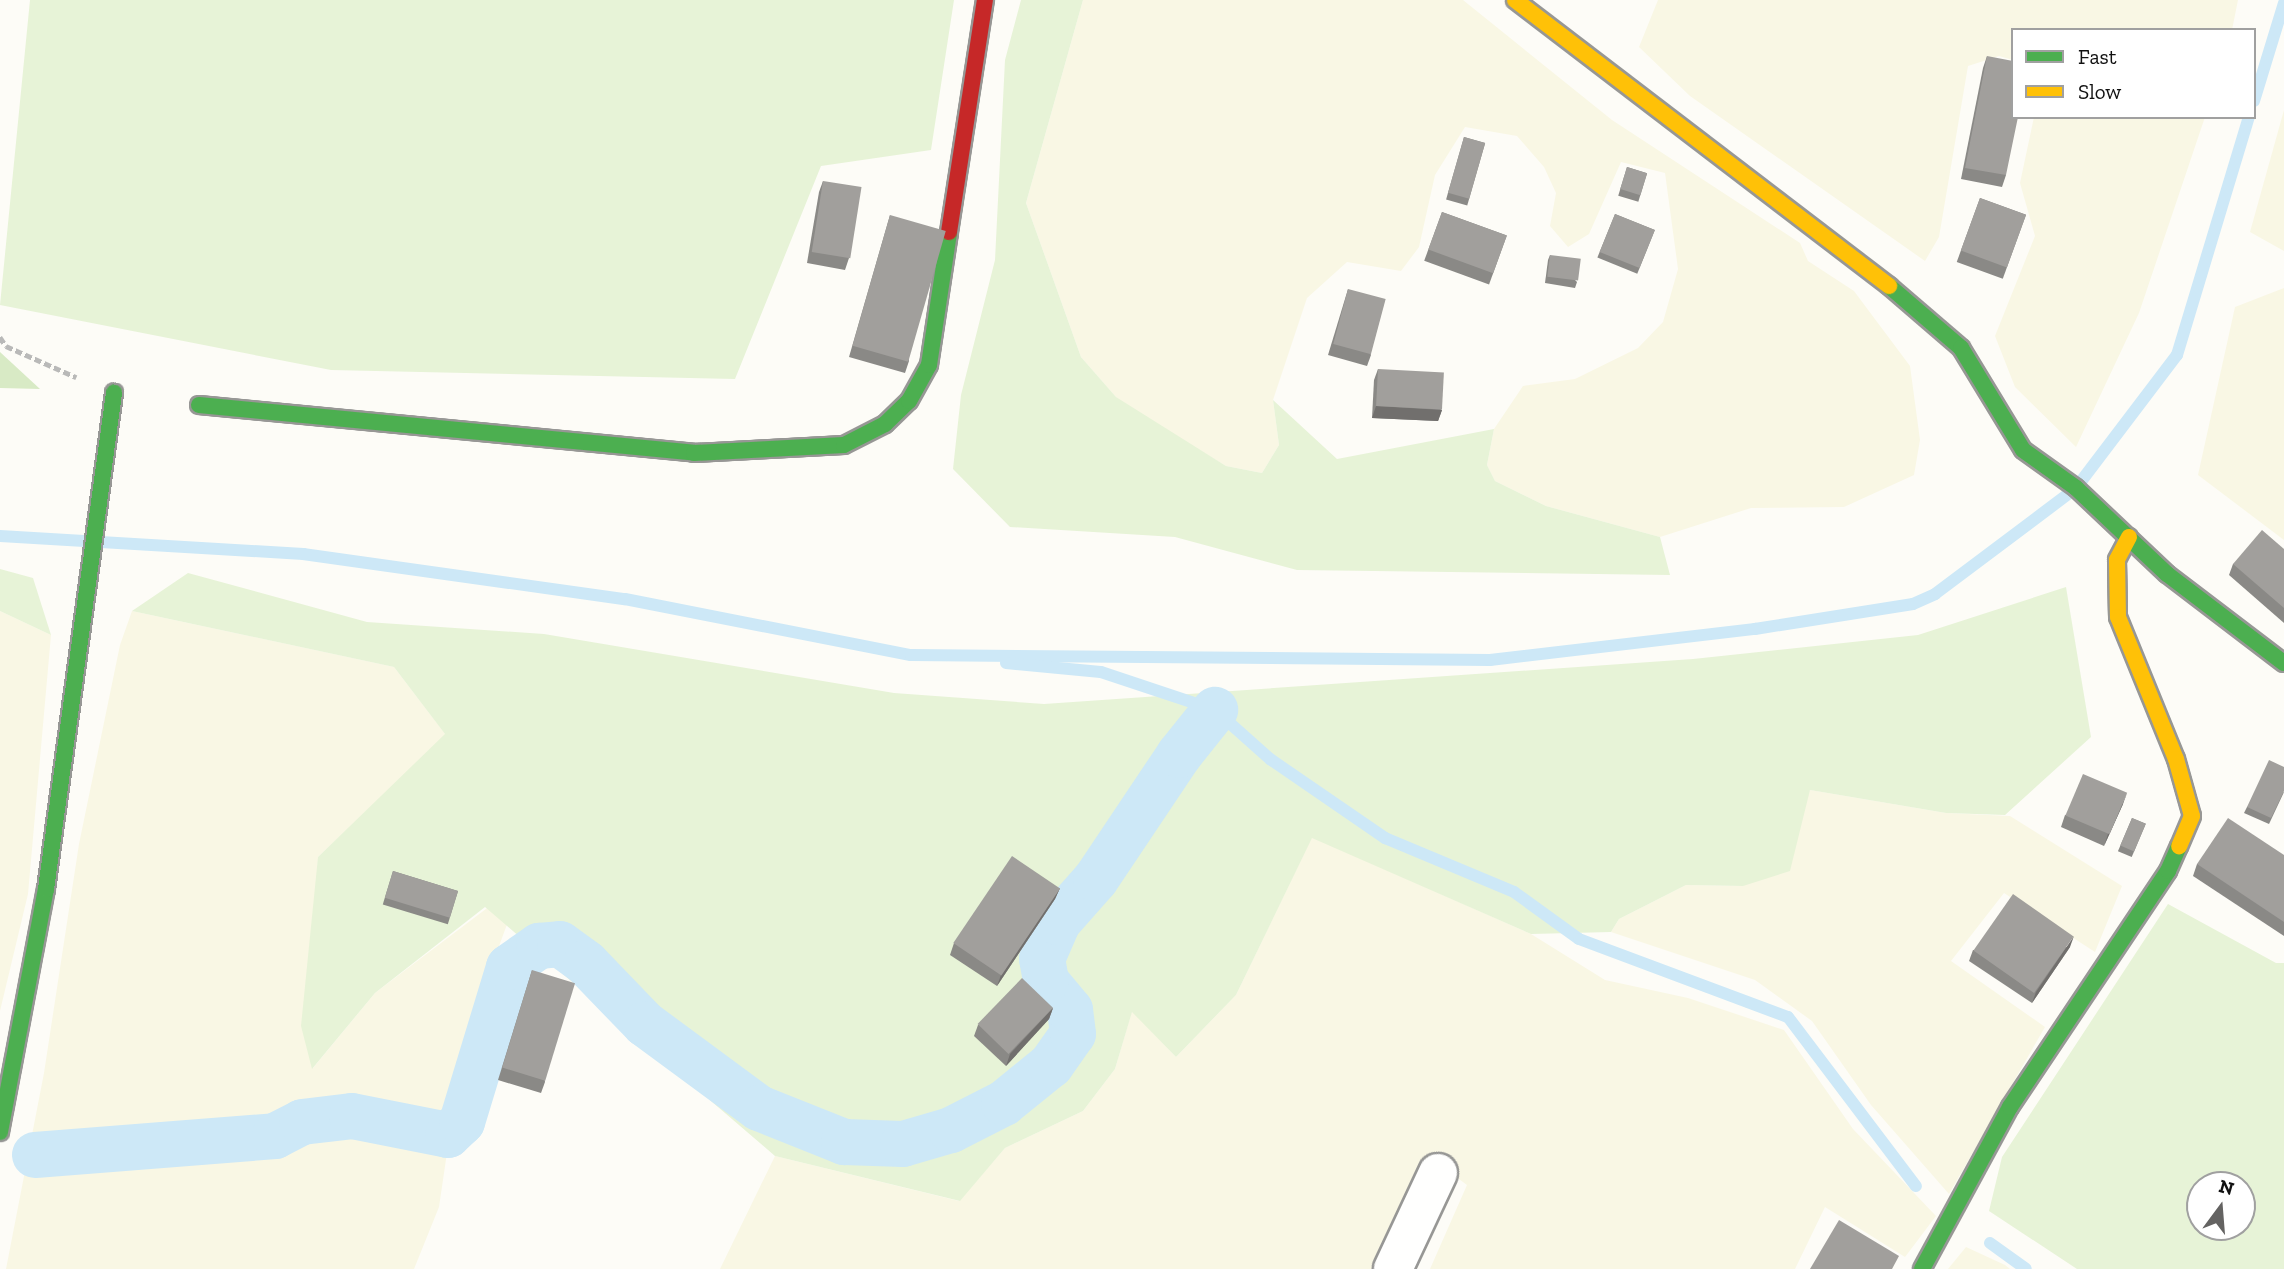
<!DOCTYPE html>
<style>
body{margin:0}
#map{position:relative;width:2284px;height:1269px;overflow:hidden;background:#fdfcf7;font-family:"Zilla Slab",serif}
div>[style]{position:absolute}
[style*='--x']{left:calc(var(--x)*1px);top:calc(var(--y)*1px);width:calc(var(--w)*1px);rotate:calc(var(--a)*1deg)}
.farmland>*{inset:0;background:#f9f7e4}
.green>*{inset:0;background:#e7f3d7}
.forest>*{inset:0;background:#d8eac5}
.stream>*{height:12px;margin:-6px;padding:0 6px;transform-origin:6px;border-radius:6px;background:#cde8f7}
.canal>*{height:46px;margin:-23px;padding:0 23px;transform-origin:23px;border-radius:23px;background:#cde8f7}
.path>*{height:4.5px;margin-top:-2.25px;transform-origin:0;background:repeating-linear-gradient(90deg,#b9b9b8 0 7px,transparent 0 10.5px)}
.roads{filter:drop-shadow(2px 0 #979795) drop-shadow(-2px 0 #979795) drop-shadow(0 2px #979795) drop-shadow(0 -2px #979795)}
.street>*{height:38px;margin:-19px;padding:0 19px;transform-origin:19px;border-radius:19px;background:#fffffe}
.fast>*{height:16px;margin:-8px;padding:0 8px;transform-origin:8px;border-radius:8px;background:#4caf50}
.slow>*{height:16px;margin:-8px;padding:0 8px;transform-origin:8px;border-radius:8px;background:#ffc107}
.jam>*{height:16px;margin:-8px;padding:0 8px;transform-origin:8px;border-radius:8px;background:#c62828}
.wall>*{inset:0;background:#8a8986;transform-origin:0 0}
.shaded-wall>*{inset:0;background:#716f6d}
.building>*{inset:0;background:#a19f9c;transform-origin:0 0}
span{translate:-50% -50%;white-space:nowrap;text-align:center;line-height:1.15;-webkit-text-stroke:7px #fff;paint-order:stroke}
.legend{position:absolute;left:2011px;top:28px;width:245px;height:91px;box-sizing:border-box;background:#fff;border:2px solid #a0a0a0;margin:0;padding:9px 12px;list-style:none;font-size:21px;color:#111}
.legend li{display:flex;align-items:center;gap:14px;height:35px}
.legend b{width:35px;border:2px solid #a0a0a0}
.north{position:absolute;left:2186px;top:1171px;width:70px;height:70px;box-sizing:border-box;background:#fff;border:2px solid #a0a0a0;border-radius:50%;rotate:16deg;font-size:19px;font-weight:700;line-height:28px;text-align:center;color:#111}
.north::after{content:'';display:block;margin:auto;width:24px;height:32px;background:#646362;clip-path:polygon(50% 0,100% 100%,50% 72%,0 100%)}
</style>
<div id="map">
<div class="farmland">
<i style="clip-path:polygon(1083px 0,1463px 0,1612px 120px,1800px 243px,1808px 261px,1854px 291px,1910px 366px,1920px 440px,1914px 475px,1844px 507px,1751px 508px,1660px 537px,1546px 506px,1495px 481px,1487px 465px,1494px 429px,1523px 386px,1575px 379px,1638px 348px,1663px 322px,1678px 269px,1665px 173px,1621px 162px,1589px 234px,1568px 247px,1550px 226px,1556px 193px,1544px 167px,1517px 136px,1465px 127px,1435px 175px,1419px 247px,1401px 271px,1347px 262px,1307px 298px,1273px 400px,1279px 445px,1262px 473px,1226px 466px,1122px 404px,1081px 357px,1026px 203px)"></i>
<i style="clip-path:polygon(1658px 0,2238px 0,2232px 30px,2013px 30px,2013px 60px,1999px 56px,1968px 66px,1939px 237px,1925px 261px,1690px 96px,1639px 47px)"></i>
<i style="clip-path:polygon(2284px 110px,2284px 251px,2250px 232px)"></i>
<i style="clip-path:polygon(2034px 117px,2205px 117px,2139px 313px,2076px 447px,2015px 387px,1995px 336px,2035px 236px,2020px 183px)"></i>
<i style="clip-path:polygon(2284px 288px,2284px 540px,2198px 475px,2235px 307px)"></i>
<i style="clip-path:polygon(0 611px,51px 635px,28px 894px,0 1011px)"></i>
<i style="clip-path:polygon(132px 611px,394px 667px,446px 735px,318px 857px,313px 1068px,375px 993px,523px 881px,463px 1044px,439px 1207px,414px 1269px,6px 1269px,44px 1073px,79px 844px,120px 645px)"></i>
<i style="clip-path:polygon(1810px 790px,1946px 813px,2010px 816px,2122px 886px,2095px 952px,2004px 893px,1951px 961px,2045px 1027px,1949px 1194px,1871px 1105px,1812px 1021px,1755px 980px,1611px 932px,1619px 919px,1686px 885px,1743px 886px)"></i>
<i style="clip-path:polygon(1312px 837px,1531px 934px,1605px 980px,1688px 998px,1784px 1030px,1853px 1129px,1936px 1216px,1905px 1257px,1825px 1207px,1795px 1269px,1430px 1269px,1467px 1185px,1428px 1156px,1373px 1269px,720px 1269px,775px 1156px,959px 1201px,1005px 1148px,1083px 1111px,1115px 1069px,1132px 1011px,1176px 1057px,1236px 995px)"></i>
<i style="clip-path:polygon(1966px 1247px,2005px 1265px,2010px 1269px,1948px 1269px)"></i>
</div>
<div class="green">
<i style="clip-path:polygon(30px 0,954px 0,931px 150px,821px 166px,735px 379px,331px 370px,0 305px)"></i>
<i style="clip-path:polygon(1021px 0,1083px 0,1026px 203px,1081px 357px,1116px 397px,1226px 466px,1262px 473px,1279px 445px,1273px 400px,1337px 459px,1494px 429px,1487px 465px,1495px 481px,1546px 506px,1660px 537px,1670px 575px,1297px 570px,1175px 537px,1010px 527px,953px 469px,961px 395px,995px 260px,1005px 60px)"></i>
<i style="clip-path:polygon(0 569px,33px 578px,51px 635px,0 611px)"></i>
<i style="clip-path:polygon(188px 573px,367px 622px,544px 634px,894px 693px,1044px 704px,1693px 659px,1918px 635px,2066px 587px,2091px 737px,2005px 815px,1946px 813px,1810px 790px,1790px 871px,1743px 886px,1686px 885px,1619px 919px,1611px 932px,1531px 934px,1312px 838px,1236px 995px,1176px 1057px,1132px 1012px,1115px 1069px,1083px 1111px,1005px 1148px,960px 1201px,775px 1156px,485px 907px,375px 993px,312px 1069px,301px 1026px,318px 857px,445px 734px,394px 667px,132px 611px)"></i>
<i style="clip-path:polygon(evenodd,2168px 904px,2276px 963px,2284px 963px,2284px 1269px,2077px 1269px,1989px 1211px,2002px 1157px,2168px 904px,2200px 1185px,2242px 1185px,2242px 1227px,2200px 1227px,2200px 1185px)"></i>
</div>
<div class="forest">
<i style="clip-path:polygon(0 352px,40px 389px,0 388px)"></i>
</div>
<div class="stream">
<i style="--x:2254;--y:101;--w:102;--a:-73"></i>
<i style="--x:0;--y:536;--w:304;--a:3.4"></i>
<i style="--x:303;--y:554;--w:325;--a:8"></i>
<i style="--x:625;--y:599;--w:291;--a:11.1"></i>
<i style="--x:911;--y:655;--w:579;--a:0.49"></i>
<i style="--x:1490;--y:660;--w:267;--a:-6.7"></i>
<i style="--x:1755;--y:629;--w:160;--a:-9"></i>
<i style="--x:1913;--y:604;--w:24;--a:-24"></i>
<i style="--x:1935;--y:594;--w:176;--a:-36.9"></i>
<i style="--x:2076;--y:488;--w:167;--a:-52.8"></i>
<i style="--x:2177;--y:355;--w:249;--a:-73.2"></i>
<i style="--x:1006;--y:663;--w:95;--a:5.4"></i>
<i style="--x:1101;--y:672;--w:120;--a:18.4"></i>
<i style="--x:1215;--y:710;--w:74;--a:41.7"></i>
<i style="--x:1270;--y:759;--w:140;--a:34.5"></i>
<i style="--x:1385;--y:838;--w:140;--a:22.7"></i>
<i style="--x:1514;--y:892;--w:80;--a:35.9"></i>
<i style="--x:1579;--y:939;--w:223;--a:20.5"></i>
<i style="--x:1788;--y:1017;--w:212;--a:52.9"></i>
<i style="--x:1990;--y:1243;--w:44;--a:35.8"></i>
</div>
<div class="canal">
<i style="--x:35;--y:1155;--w:241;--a:-4.5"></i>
<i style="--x:275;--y:1136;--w:30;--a:-27"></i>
<i style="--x:302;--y:1122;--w:50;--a:-6.8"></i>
<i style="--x:352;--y:1116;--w:98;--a:11.2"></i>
<i style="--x:448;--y:1135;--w:19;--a:-43"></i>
<i style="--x:462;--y:1122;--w:162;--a:-73.1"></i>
<i style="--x:509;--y:967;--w:37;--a:-35"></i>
<i style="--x:539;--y:946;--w:21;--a:-5"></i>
<i style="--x:560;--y:944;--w:32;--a:36"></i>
<i style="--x:586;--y:963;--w:85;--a:46"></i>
<i style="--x:645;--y:1024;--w:142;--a:36.4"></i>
<i style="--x:759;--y:1108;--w:92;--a:21.8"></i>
<i style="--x:844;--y:1142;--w:59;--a:1.9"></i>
<i style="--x:903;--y:1144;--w:50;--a:-16.3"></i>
<i style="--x:951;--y:1130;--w:59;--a:-27"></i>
<i style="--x:1004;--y:1103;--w:60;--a:-39"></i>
<i style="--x:1051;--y:1065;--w:38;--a:-55"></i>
<i style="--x:1073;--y:1034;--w:24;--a:-97"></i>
<i style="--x:1070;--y:1010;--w:38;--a:-130"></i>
<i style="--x:1046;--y:981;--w:22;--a:-100"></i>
<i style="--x:1042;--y:959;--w:40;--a:-66.6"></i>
<i style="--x:1058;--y:922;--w:57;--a:-48.5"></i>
<i style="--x:1096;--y:879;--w:149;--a:-56.2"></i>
<i style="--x:1179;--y:755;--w:58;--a:-51.3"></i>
</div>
<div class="path">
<i style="--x:0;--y:337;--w:11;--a:56"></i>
<i style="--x:6;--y:346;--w:77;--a:23.9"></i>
</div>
<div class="roads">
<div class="street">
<i style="--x:1393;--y:1269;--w:106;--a:-64.9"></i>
</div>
<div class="fast">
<i style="--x:1889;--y:286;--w:95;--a:40.7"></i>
<i style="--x:1961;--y:348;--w:119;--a:58.7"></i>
<i style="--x:2023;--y:450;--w:65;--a:35.6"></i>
<i style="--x:2076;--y:488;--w:125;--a:43.4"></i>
<i style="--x:2167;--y:574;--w:147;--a:37.3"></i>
<i style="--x:199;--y:405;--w:497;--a:5.5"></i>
<i style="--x:694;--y:453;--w:150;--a:-3.1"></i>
<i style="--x:844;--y:445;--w:46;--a:-27.1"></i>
<i style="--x:885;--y:424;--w:33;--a:-44"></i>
<i style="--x:909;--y:401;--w:41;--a:-60.9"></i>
<i style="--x:929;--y:365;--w:134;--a:-81.4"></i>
<i style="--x:0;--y:1132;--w:247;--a:-79.3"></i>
<i style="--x:46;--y:889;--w:501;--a:-82.19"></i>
<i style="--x:1922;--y:1269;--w:184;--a:-61.5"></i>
<i style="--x:2010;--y:1107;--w:284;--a:-56.2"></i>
<i style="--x:2168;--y:871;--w:27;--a:-66"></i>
</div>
<div class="slow">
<i style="--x:1515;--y:0;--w:471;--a:37.4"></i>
<i style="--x:2129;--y:537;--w:26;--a:118"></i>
<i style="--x:2117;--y:560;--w:57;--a:89"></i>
<i style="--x:2118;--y:617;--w:153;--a:67.8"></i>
<i style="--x:2176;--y:759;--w:59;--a:74.3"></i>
<i style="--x:2192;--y:816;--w:33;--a:113"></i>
</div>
<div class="jam">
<i style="--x:949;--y:232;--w:235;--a:-81.2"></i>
</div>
</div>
<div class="wall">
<i style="clip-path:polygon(1987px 56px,2006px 175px,2002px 187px,1961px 179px,1983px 68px)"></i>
<i style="left:1464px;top:137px;width:22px;height:65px;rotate:16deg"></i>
<i style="left:1627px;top:167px;width:21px;height:30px;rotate:17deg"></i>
<i style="clip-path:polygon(823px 181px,849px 258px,845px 270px,807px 263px,819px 192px)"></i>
<i style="left:1980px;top:198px;width:49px;height:68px;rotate:20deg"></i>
<i style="left:1442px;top:212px;width:69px;height:52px;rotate:20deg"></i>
<i style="left:1615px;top:214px;width:43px;height:47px;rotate:22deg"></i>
<i style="clip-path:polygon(890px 215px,909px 361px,905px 373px,849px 357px)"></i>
<i style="clip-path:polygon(1550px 255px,1577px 282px,1575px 288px,1545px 283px,1548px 260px)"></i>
<i style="clip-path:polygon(1348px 289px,1371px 355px,1367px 366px,1328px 355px)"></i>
<i style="clip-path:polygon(1378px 369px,1442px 410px,1438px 421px,1372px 418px,1374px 380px)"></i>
<i style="clip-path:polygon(2284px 549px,2284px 623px,2229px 575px,2233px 564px)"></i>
<i style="clip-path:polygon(2284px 792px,2269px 824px,2244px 813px,2247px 807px)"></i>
<i style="clip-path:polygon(2123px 804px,2104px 846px,2061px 827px,2065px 815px)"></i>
<i style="left:2132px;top:818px;width:15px;height:36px;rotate:23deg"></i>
<i style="clip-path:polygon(2284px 855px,2284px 936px,2193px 876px,2197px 864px)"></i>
<i style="left:393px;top:871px;width:68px;height:35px;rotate:17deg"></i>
<i style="clip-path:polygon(1060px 888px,1055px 899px,997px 986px,950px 955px,954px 943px)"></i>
<i style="clip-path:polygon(2070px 947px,2032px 1003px,1969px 961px,1973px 950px)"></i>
<i style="clip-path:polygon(532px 970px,545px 1082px,541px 1093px,498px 1080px)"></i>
<i style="clip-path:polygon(1053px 1008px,1049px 1019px,1006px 1066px,974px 1036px,978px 1025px)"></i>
</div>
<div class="shaded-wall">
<i style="clip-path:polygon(1376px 406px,1442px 410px,1438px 421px,1372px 418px)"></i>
<i style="clip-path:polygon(2127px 793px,2123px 804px,2104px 846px,2108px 834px)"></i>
<i style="clip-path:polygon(1060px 888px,1055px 899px,997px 986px,1001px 975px)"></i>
<i style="clip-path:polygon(2074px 936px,2070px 947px,2032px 1003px,2036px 992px)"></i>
<i style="clip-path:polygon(1053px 1008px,1049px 1019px,1006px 1066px,1010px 1054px)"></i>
</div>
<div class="building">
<i style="clip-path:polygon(1987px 56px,2013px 61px,2013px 117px,2018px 117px,2006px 175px,1965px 168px)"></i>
<i style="left:1464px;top:137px;width:22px;height:58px;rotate:16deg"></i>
<i style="left:1627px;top:167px;width:21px;height:23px;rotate:17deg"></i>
<i style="left:823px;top:181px;width:39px;height:72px;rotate:9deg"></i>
<i style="left:1980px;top:198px;width:49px;height:56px;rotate:20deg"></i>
<i style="left:1442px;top:212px;width:69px;height:40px;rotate:20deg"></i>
<i style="left:1615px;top:214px;width:43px;height:41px;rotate:22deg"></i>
<i style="left:890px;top:215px;width:58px;height:136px;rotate:16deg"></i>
<i style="left:1550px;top:255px;width:31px;height:22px;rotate:7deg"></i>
<i style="left:1348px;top:289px;width:39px;height:57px;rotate:15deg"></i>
<i style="left:1378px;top:369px;width:66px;height:37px;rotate:3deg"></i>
<i style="clip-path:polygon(2262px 530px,2284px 549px,2284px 608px,2233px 564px)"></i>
<i style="clip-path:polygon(2269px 760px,2284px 767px,2284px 791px,2271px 818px,2247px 807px)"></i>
<i style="left:2083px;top:774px;width:48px;height:45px;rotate:23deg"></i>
<i style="left:2132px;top:818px;width:15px;height:30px;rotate:23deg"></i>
<i style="clip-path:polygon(2228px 818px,2284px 855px,2284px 922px,2197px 864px)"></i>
<i style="left:1012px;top:856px;width:58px;height:105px;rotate:34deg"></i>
<i style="left:393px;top:871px;width:68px;height:28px;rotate:17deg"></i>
<i style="left:2013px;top:894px;width:74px;height:69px;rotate:35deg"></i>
<i style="left:532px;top:970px;width:45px;height:102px;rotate:17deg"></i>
<i style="left:1022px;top:978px;width:43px;height:64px;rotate:44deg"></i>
<i style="clip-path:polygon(1839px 1220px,1899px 1256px,1892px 1269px,1810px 1269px)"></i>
</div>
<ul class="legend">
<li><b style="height:9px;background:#4caf50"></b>Fast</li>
<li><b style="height:9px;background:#ffc107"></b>Slow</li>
</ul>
<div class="north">N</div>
</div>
